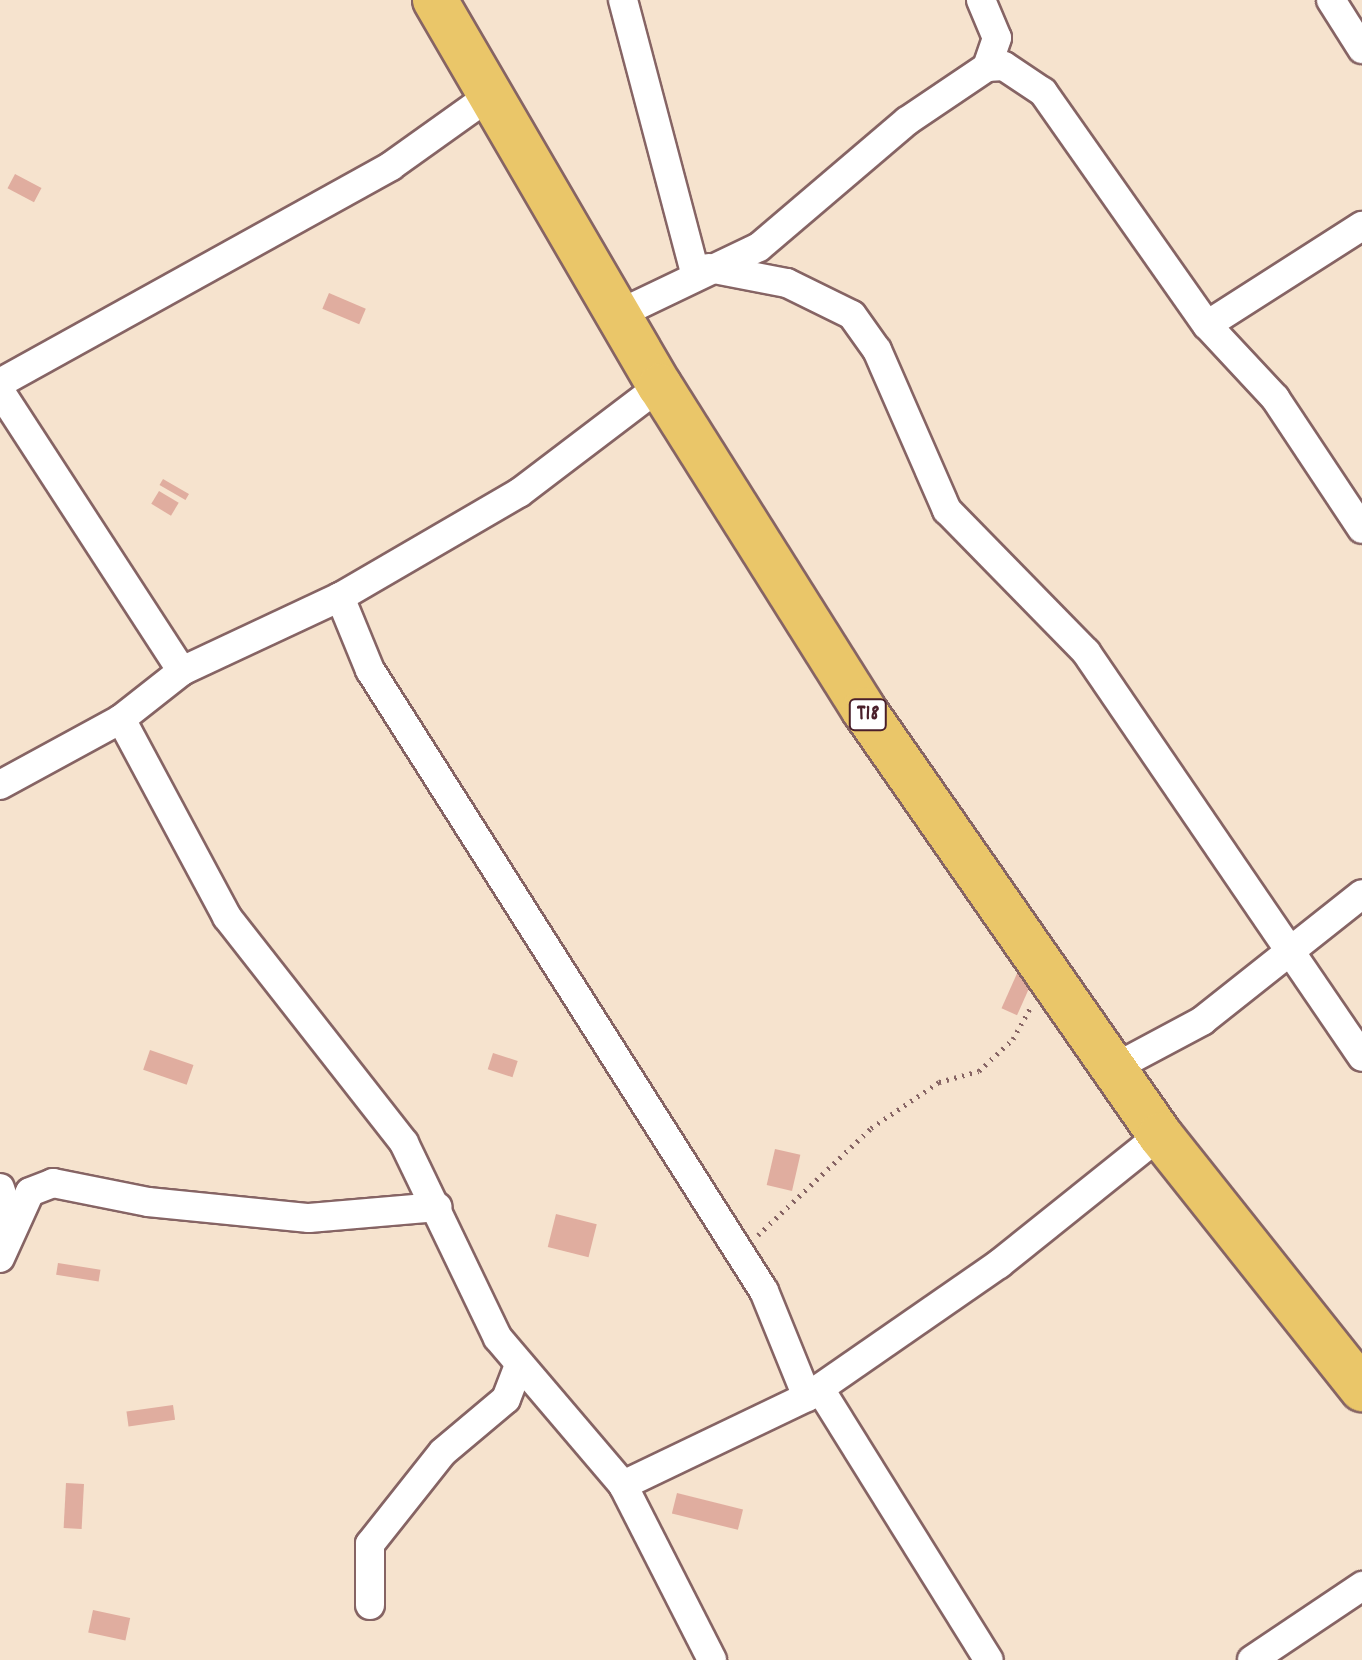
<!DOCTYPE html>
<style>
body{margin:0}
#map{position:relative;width:1362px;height:1660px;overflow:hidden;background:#f6e3ce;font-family:Dekko,sans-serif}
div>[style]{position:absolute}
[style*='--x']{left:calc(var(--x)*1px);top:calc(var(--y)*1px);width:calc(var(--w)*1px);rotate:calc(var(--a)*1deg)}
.building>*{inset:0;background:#e0ad9f;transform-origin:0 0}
.path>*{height:5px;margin-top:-2.5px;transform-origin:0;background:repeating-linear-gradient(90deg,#866464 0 2px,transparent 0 8px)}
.roads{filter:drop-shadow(2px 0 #866464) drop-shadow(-2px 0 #866464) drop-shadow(0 2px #866464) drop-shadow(0 -2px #866464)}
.minor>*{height:28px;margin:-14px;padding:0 14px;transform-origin:14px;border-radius:14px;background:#fff}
.trunk>*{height:44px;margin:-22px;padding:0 22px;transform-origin:22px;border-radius:22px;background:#eac669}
span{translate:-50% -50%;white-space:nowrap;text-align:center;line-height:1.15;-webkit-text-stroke:8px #fff;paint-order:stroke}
.shield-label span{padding:2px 6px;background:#fff;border:2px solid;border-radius:6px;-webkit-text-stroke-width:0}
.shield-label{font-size:22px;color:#4a1f2b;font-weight:700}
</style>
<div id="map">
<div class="building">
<i style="left:15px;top:174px;width:30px;height:16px;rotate:28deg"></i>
<i style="left:329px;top:293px;width:40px;height:17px;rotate:23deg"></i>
<i style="left:163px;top:479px;width:30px;height:7px;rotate:30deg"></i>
<i style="left:159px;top:491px;width:23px;height:15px;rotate:31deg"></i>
<i style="left:1019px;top:969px;width:17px;height:43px;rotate:24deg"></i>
<i style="left:150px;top:1050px;width:46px;height:21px;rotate:19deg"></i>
<i style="left:493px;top:1053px;width:26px;height:17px;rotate:18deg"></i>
<i style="left:775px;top:1149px;width:26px;height:37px;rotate:13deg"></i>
<i style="left:556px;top:1214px;width:42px;height:34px;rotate:14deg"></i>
<i style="left:58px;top:1263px;width:43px;height:12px;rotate:9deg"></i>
<i style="left:173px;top:1405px;width:15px;height:47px;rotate:82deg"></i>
<i style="left:66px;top:1483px;width:18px;height:45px;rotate:3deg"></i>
<i style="left:677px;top:1493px;width:68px;height:21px;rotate:14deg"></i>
<i style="left:93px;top:1610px;width:38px;height:23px;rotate:12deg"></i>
</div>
<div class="path">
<i style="--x:758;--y:1235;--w:156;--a:-43.4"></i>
<i style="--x:871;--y:1128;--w:82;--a:-34.1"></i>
<i style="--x:939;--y:1082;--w:41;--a:-15.4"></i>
<i style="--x:979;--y:1071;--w:47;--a:-43.3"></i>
<i style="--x:1013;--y:1039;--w:35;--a:-61"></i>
</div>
<div class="roads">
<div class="minor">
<i style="--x:623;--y:0;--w:282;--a:75.2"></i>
<i style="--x:981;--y:0;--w:41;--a:67.2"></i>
<i style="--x:997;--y:38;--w:31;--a:109"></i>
<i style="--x:1331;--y:0;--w:58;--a:57.7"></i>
<i style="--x:709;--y:268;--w:79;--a:10.9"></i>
<i style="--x:787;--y:283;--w:72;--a:26.2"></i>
<i style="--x:852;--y:315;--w:43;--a:54.5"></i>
<i style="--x:877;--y:350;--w:175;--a:66.4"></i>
<i style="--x:947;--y:510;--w:199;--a:45.6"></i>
<i style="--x:1086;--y:652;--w:490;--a:55.7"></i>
<i style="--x:619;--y:314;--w:155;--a:-25.6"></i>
<i style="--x:759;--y:247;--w:194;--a:-40.4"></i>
<i style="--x:907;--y:121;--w:97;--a:-34"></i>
<i style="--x:987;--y:67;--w:17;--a:-3"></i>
<i style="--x:1004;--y:66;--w:47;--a:33.7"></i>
<i style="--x:1043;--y:92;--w:285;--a:54.9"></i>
<i style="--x:1207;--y:325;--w:100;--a:47"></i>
<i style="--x:1275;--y:398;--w:157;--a:56.4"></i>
<i style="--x:1207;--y:325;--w:184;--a:-32.6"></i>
<i style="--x:0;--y:383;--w:447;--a:-29"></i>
<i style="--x:391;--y:166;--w:120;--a:-35.5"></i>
<i style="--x:0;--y:391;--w:334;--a:57"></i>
<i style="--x:340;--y:597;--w:79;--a:67.7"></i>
<i style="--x:370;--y:670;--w:735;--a:57.61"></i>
<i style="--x:764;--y:1291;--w:114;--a:67.9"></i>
<i style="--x:121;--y:719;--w:225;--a:61.8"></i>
<i style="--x:227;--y:917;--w:287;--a:51.9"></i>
<i style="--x:404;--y:1143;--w:216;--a:64.3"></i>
<i style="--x:498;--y:1338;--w:193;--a:49.6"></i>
<i style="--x:623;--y:1485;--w:196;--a:63"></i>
<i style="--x:0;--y:785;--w:138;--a:-28.6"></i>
<i style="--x:121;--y:719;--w:78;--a:-38.2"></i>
<i style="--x:182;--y:671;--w:174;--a:-25.1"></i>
<i style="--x:340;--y:597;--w:207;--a:-30.2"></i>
<i style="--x:519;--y:493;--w:177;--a:-37.2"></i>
<i style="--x:1116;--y:1067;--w:98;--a:-28.1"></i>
<i style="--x:1202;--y:1021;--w:204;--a:-38.4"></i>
<i style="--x:0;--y:1188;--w:35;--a:72"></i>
<i style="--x:0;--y:1258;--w:72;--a:-65.6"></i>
<i style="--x:30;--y:1192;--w:25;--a:-21"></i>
<i style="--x:53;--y:1183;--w:97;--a:11.3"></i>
<i style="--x:148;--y:1202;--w:162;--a:5.7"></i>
<i style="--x:309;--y:1218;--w:129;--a:-4.9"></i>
<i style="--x:820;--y:1389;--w:319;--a:58.1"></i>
<i style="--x:623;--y:1485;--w:204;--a:-25.6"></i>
<i style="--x:807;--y:1397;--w:234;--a:-34.7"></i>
<i style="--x:999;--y:1264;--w:206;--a:-38.7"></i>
<i style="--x:370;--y:1605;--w:61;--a:-90"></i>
<i style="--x:370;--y:1544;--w:117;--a:-51.6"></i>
<i style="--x:443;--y:1452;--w:82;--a:-40.1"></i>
<i style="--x:506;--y:1399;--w:34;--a:-69"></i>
<i style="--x:1252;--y:1660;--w:133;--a:-33.9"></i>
</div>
<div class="trunk">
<i style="--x:435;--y:0;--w:447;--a:59.8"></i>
<i style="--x:660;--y:386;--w:383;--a:57.8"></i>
<i style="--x:864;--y:710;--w:518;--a:55.14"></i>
<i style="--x:1160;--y:1135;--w:325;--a:51.5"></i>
</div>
</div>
<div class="shield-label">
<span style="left:868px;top:715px">T18</span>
</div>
</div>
